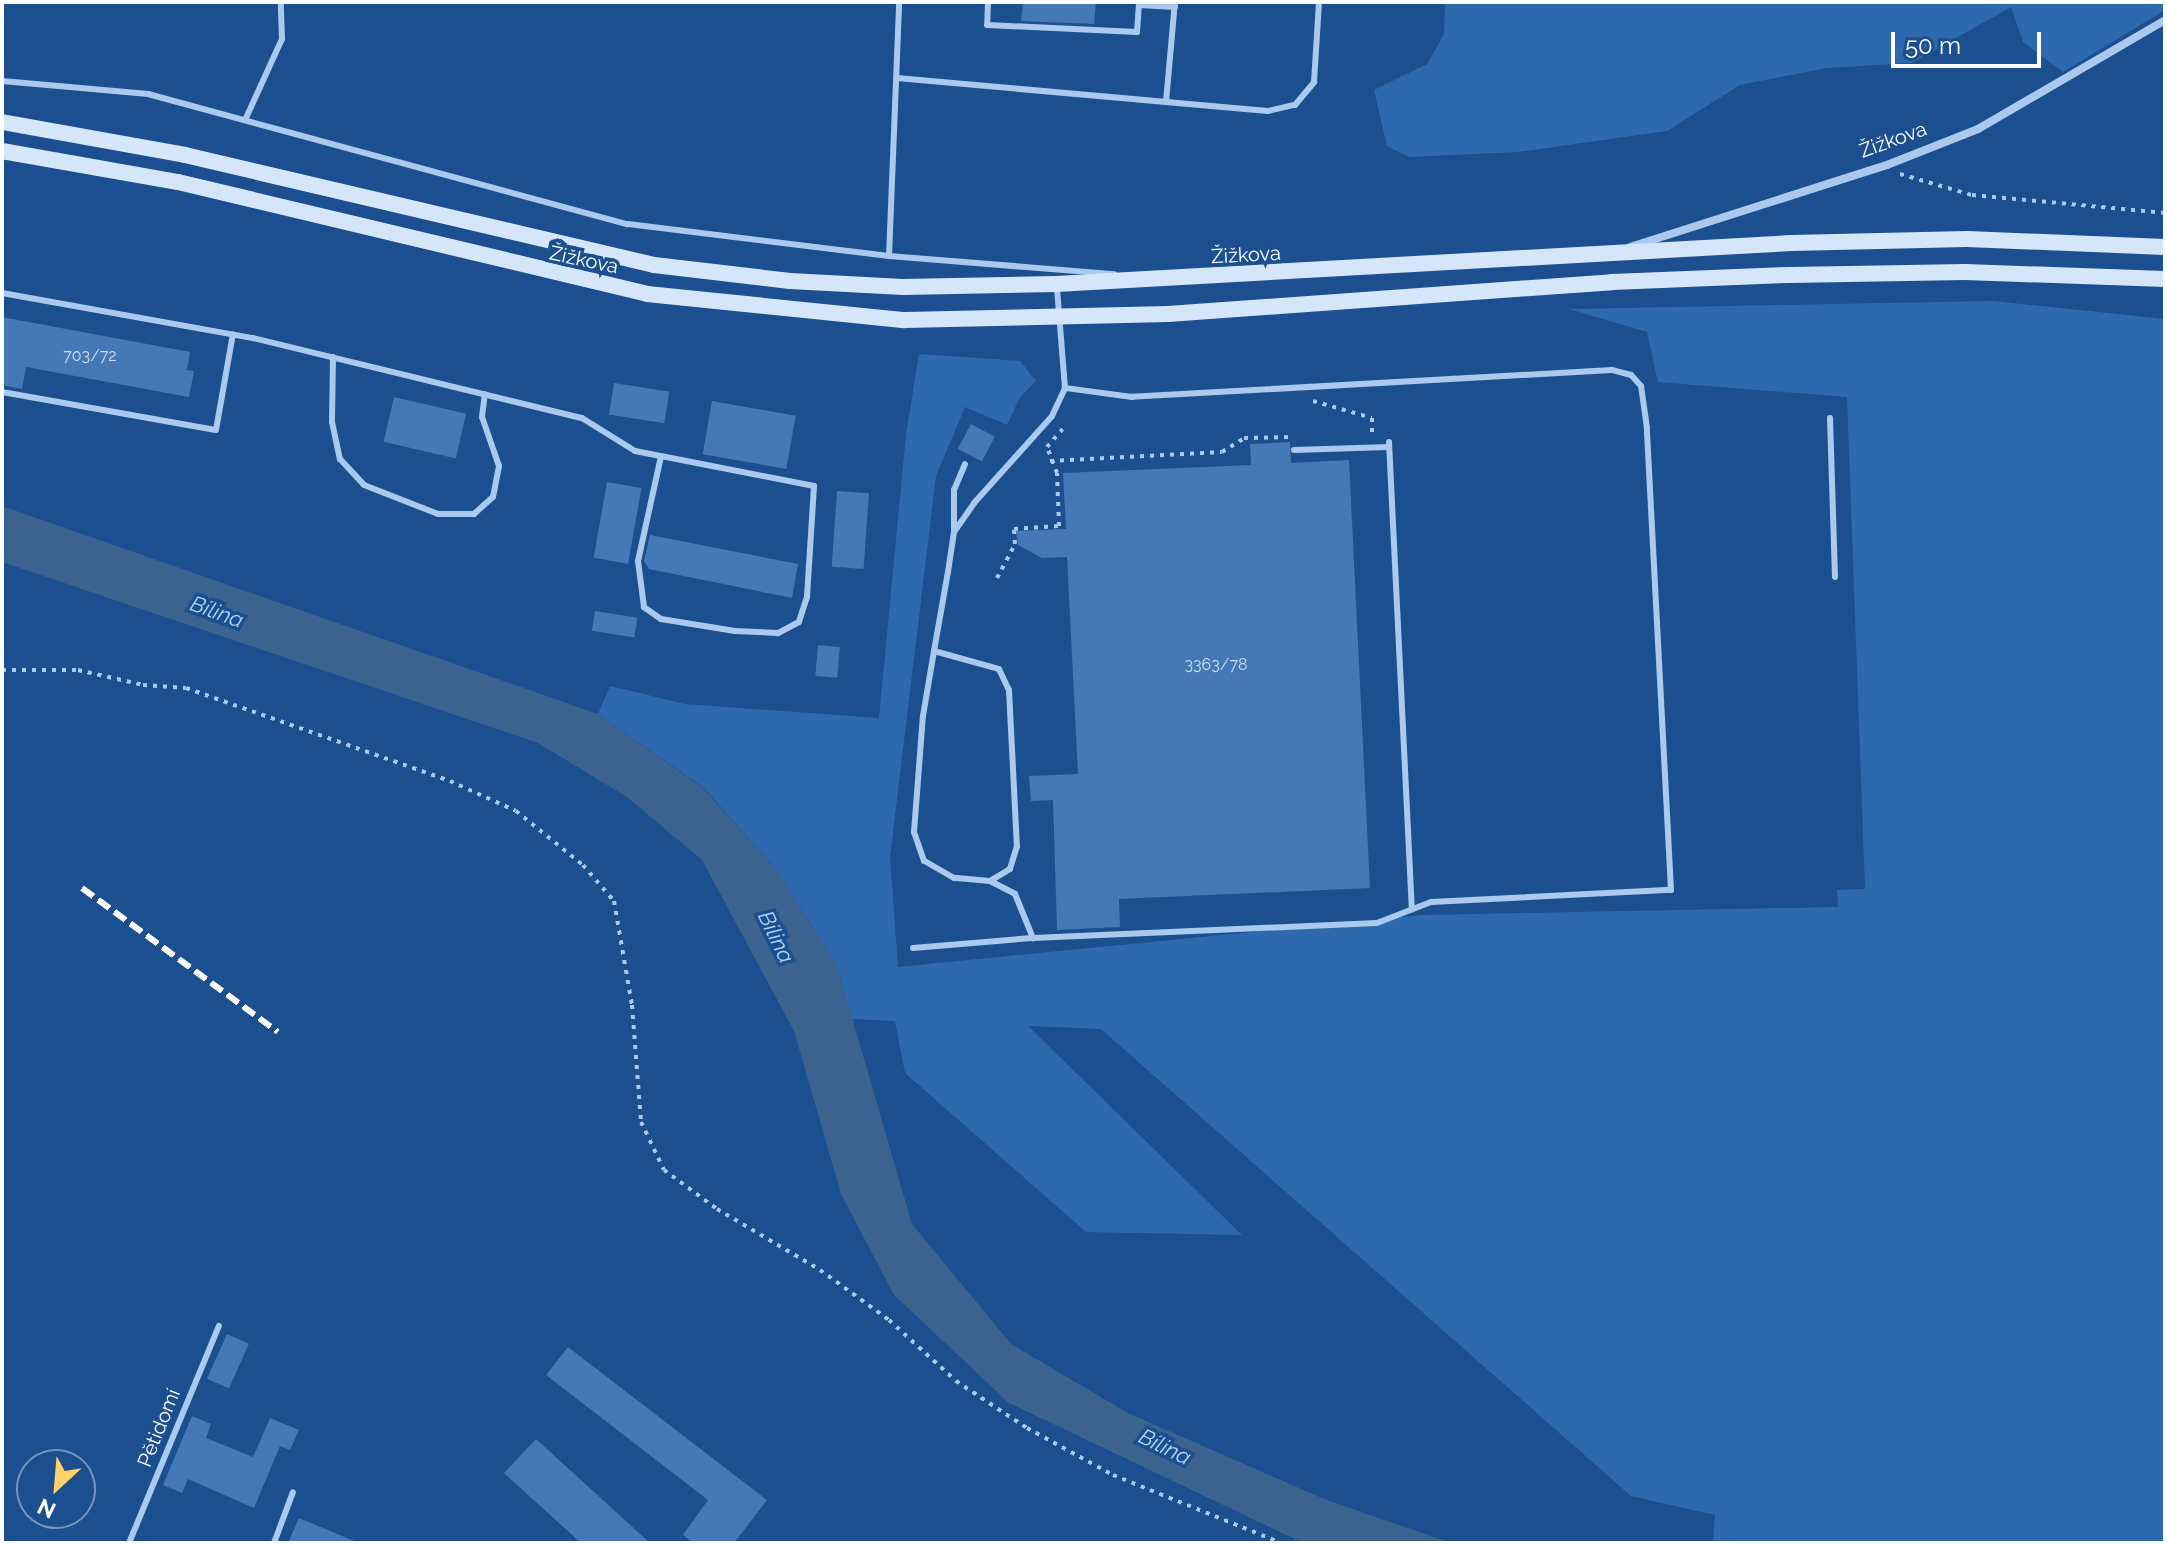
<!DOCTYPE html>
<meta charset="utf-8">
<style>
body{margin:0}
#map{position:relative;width:2167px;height:1545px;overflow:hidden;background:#1b4f8f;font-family:Raleway,sans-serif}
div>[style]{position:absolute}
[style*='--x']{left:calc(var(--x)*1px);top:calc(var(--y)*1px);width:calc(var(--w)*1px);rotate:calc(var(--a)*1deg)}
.green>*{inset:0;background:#2e69ad}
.water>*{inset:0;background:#3c6290}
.building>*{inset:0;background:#4478b7;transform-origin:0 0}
.path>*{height:4px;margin-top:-2px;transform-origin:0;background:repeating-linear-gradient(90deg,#a9c9ee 0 4px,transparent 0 10px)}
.lane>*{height:6px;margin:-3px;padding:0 3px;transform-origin:3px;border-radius:3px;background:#a9c9ee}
.street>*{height:8px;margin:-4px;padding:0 4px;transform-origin:4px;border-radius:4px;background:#a9c9ee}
.secondary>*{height:16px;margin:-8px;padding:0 8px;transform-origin:8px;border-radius:8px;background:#d6e6fa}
.rail>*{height:6px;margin-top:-3px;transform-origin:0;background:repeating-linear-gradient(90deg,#fff 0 14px,transparent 0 20px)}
span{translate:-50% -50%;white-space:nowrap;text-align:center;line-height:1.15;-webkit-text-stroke:7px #1b4f8f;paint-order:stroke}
.number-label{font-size:16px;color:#d0dded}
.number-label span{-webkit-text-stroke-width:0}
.street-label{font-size:20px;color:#fff}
.water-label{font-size:22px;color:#b5d3f5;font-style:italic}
.frame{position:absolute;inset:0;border:4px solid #fff;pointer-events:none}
.north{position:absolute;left:16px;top:1449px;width:80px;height:80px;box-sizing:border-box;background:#1b4f8f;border:2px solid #7695bc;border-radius:50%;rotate:206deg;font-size:22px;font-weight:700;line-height:32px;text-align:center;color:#fff}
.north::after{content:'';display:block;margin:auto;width:28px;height:36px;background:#ffd166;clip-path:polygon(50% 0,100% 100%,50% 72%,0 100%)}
.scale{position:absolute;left:1891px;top:32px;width:150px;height:36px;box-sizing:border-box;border:4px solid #fff;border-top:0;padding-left:10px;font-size:24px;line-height:28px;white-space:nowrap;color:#fff;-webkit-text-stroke:6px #1b4f8f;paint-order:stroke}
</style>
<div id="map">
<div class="green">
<i style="clip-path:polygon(1445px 2px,2165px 2px,2165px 10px,2063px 72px,2023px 42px,2011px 7px,1912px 63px,1826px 68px,1740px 85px,1667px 131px,1519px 152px,1409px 157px,1387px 146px,1374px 90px,1427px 64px,1444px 34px)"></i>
<i style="clip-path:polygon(1993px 301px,2165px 319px,2165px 1543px,1713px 1543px,1715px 1515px,1631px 1496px,1101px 1029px,1028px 1026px,1242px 1235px,1086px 1232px,905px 1073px,895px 1021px,852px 1019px,837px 966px,777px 870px,704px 788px,598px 714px,610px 686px,685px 704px,879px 718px,906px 434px,919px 354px,1020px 361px,1036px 381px,1020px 397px,1007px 425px,965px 407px,936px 476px,890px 857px,898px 967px,1422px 915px,1838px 907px,1837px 890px,1865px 889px,1847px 397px,1658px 382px,1647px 332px,1569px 309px)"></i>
</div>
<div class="water">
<i style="clip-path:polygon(2px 506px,598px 714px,703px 788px,777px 870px,837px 966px,912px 1224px,1011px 1344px,1128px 1413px,1324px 1499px,1451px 1543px,1303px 1543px,1009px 1403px,894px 1295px,841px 1194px,794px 1031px,702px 860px,627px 797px,538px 743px,2px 562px)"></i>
</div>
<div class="building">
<i style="clip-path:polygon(1023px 2px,1096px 2px,1094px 24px,1021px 21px)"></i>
<i style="clip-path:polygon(2px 317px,190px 352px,187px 370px,194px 371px,189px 397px,26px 367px,22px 389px,2px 385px)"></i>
<i style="left:614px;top:383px;width:56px;height:32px;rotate:9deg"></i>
<i style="left:394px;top:397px;width:74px;height:46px;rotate:13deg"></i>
<i style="left:712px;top:401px;width:85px;height:54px;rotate:10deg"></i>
<i style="left:971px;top:424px;width:27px;height:28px;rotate:28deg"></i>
<i style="clip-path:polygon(1290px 442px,1291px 463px,1349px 460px,1370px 888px,1119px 899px,1120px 927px,1057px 930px,1053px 800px,1031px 801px,1029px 776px,1078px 774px,1067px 557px,1042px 558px,1018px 545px,1016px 531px,1066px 529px,1063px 473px,1251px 465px,1250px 444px)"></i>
<i style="left:607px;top:482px;width:35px;height:77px;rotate:10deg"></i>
<i style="left:837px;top:491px;width:32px;height:76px;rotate:4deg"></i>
<i style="clip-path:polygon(650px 535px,798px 564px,792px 598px,649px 569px,644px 561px)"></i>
<i style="left:595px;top:611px;width:43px;height:20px;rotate:9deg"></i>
<i style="left:818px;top:645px;width:22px;height:31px;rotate:5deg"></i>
<i style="left:227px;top:1334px;width:24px;height:49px;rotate:24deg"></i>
<i style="clip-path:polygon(568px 1347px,767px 1500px,734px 1543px,693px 1543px,683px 1535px,708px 1500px,546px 1375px)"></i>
<i style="clip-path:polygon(192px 1416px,211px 1424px,206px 1438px,253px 1457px,270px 1418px,299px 1430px,290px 1450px,280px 1446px,254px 1508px,188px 1479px,182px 1493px,163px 1485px)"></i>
<i style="clip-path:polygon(536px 1439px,650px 1543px,581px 1543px,504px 1473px)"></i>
<i style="clip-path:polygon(299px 1518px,359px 1543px,288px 1543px)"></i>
</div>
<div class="path">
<i style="--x:1900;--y:174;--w:75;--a:16.3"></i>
<i style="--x:1972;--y:195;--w:194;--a:5.3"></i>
<i style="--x:1313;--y:401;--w:61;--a:16.1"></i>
<i style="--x:1372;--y:418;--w:16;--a:90"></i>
<i style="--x:1050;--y:461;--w:172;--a:-3"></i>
<i style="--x:1222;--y:452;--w:26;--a:-32"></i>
<i style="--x:1244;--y:438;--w:48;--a:-1.2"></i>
<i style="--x:997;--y:578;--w:38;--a:-62"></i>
<i style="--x:1015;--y:544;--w:15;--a:-94"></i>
<i style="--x:1014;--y:529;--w:45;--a:-3.8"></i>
<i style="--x:1059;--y:526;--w:53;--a:-92.2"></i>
<i style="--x:1057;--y:473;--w:28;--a:-111"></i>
<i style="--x:1047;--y:447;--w:28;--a:-49"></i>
<i style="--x:2;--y:670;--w:76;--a:0"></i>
<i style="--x:78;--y:670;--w:67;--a:13"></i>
<i style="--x:143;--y:685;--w:43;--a:4"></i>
<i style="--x:186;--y:688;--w:280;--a:19.4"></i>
<i style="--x:450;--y:781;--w:72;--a:24.4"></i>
<i style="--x:516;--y:811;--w:86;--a:38.9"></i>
<i style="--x:583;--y:865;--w:48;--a:49.3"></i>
<i style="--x:614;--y:901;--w:106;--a:80.2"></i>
<i style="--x:632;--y:1005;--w:117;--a:85.6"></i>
<i style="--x:641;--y:1122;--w:53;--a:64.4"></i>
<i style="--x:664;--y:1170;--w:66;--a:36.3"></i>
<i style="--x:717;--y:1209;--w:120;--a:30.6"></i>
<i style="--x:820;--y:1270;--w:85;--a:35.9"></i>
<i style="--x:889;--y:1320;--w:91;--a:42.3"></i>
<i style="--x:956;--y:1381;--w:85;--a:33.5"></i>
<i style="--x:1027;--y:1428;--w:98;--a:28.7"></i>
<i style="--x:1113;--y:1475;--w:181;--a:22"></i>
</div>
<div class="lane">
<i style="--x:988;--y:2;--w:23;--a:92"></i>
<i style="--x:987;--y:25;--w:150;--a:2.7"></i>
<i style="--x:1137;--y:32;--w:27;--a:-86"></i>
<i style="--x:1139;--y:5;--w:36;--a:3"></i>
<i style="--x:897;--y:78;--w:372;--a:5.1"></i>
<i style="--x:1268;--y:111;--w:28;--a:-13"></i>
<i style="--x:1295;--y:105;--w:30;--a:-50"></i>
<i style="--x:1314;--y:82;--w:80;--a:-86.4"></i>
<i style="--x:2;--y:81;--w:147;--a:5.1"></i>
<i style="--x:148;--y:94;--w:497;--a:15.2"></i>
<i style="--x:628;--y:224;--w:263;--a:7"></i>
<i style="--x:889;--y:256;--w:226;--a:4.6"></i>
<i style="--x:1166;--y:102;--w:100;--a:-84.9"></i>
<i style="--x:246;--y:118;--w:87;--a:-65.5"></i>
<i style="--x:282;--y:39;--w:37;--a:-92"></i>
<i style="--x:889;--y:256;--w:254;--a:-87.7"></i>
<i style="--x:2;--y:293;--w:255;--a:10.2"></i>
<i style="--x:253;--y:338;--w:339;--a:13.7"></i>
<i style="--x:582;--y:418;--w:62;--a:31.9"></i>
<i style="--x:635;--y:451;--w:26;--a:11"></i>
<i style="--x:661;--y:456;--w:156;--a:11.1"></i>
<i style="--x:814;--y:486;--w:111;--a:93.6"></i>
<i style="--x:807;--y:597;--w:26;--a:108"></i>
<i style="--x:799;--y:622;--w:24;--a:152"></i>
<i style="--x:778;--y:633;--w:43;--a:-177.3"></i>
<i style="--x:735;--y:631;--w:75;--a:-170.8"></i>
<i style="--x:661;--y:619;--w:21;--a:-145"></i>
<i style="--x:644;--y:607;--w:46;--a:-97.4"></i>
<i style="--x:638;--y:561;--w:107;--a:-77.6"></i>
<i style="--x:333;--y:357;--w:65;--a:90.9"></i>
<i style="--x:332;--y:422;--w:38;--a:78"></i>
<i style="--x:340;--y:459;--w:35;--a:47"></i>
<i style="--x:364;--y:485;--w:79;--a:21.4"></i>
<i style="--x:438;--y:514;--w:36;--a:0"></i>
<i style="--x:474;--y:514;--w:25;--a:-42"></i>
<i style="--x:493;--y:497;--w:32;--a:-79"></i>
<i style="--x:499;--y:466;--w:52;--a:-109.1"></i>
<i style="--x:482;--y:417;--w:23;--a:-83"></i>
<i style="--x:2;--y:392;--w:217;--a:10.1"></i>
<i style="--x:216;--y:430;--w:97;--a:-80"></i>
<i style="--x:1830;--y:418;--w:159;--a:88.2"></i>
<i style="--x:1389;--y:442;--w:468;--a:87.2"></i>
<i style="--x:1294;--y:450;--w:95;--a:-1.8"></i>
<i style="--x:954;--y:530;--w:40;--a:-90"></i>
<i style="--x:954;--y:490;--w:28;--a:-67"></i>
<i style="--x:934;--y:651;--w:67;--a:15.5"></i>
<i style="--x:999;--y:669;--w:23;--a:65"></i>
<i style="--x:1009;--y:690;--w:156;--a:87.1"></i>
<i style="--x:1017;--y:846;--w:24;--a:107"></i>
<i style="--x:1010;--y:869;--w:23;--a:149"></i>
<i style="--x:990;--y:881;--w:36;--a:-175"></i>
<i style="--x:954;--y:878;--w:34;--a:-150"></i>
<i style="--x:924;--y:861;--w:31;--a:-109"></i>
<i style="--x:914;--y:832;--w:116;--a:-85.6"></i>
<i style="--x:923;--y:716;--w:66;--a:-80.4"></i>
<i style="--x:934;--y:651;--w:80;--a:-80"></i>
<i style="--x:948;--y:572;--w:40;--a:-81.5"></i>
<i style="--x:954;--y:532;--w:35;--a:-55"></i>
<i style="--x:974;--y:503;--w:117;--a:-48.1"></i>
<i style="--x:1052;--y:416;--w:31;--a:-65"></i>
<i style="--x:990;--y:881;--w:28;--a:27"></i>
<i style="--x:1015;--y:894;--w:48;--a:67.8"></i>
<i style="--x:1033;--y:938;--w:344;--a:-2.5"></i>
<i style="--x:1377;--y:923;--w:58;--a:-21.3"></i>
<i style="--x:1431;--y:902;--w:240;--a:-2.9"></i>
<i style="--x:1671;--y:890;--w:463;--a:-93"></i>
<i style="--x:1647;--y:428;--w:42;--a:-98.1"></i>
<i style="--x:1641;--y:386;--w:15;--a:-132"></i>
<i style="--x:1631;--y:375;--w:20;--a:-165"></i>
<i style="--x:1612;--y:370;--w:481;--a:176.8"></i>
<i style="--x:1132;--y:397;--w:68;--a:-172.3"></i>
<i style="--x:1065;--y:388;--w:100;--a:-94.6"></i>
<i style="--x:913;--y:948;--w:120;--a:-4.8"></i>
<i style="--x:129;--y:1543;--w:235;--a:-67.5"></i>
<i style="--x:274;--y:1543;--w:54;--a:-69.6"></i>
</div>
<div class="street">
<i style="--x:1630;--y:247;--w:270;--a:-17.7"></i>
<i style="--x:1887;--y:165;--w:98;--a:-21.6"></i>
<i style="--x:1978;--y:129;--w:216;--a:-30.2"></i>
</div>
<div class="secondary">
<i style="--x:2;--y:122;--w:186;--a:10.2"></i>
<i style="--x:185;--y:155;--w:482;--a:13.2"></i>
<i style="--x:654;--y:265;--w:137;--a:6.7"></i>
<i style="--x:790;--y:281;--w:113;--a:3"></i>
<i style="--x:903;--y:287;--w:153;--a:-1.1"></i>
<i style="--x:1056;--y:284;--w:736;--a:-3.19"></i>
<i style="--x:1791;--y:243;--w:176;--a:-1.3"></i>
<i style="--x:1967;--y:239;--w:198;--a:2.3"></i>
<i style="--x:2;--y:151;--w:179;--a:10"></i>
<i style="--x:178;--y:182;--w:482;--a:13.4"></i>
<i style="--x:647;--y:294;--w:259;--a:5.8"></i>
<i style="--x:905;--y:320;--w:263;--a:-1.3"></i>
<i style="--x:1168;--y:314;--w:445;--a:-4.1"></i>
<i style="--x:1612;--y:282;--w:177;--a:-2.3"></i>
<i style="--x:1789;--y:275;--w:176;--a:-1"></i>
<i style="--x:1965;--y:272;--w:200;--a:2"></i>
</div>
<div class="rail">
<i style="--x:82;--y:888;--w:243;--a:36.3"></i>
</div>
<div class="number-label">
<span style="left:90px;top:356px">703/72</span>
<span style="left:1216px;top:665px">3363/78</span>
</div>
<div class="street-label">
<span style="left:1893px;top:140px;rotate:-20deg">Žižkova</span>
<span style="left:1246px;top:255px;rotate:-3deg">Žižkova</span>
<span style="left:584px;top:260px;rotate:12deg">Žižkova</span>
<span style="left:159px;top:1428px;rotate:-68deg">Pětidomí</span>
</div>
<div class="water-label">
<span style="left:217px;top:612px;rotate:20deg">Bílina</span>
<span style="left:776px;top:937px;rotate:64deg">Bílina</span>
<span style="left:1165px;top:1447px;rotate:26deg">Bílina</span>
</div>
<div class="frame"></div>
<div class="north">N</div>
<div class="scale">50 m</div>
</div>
